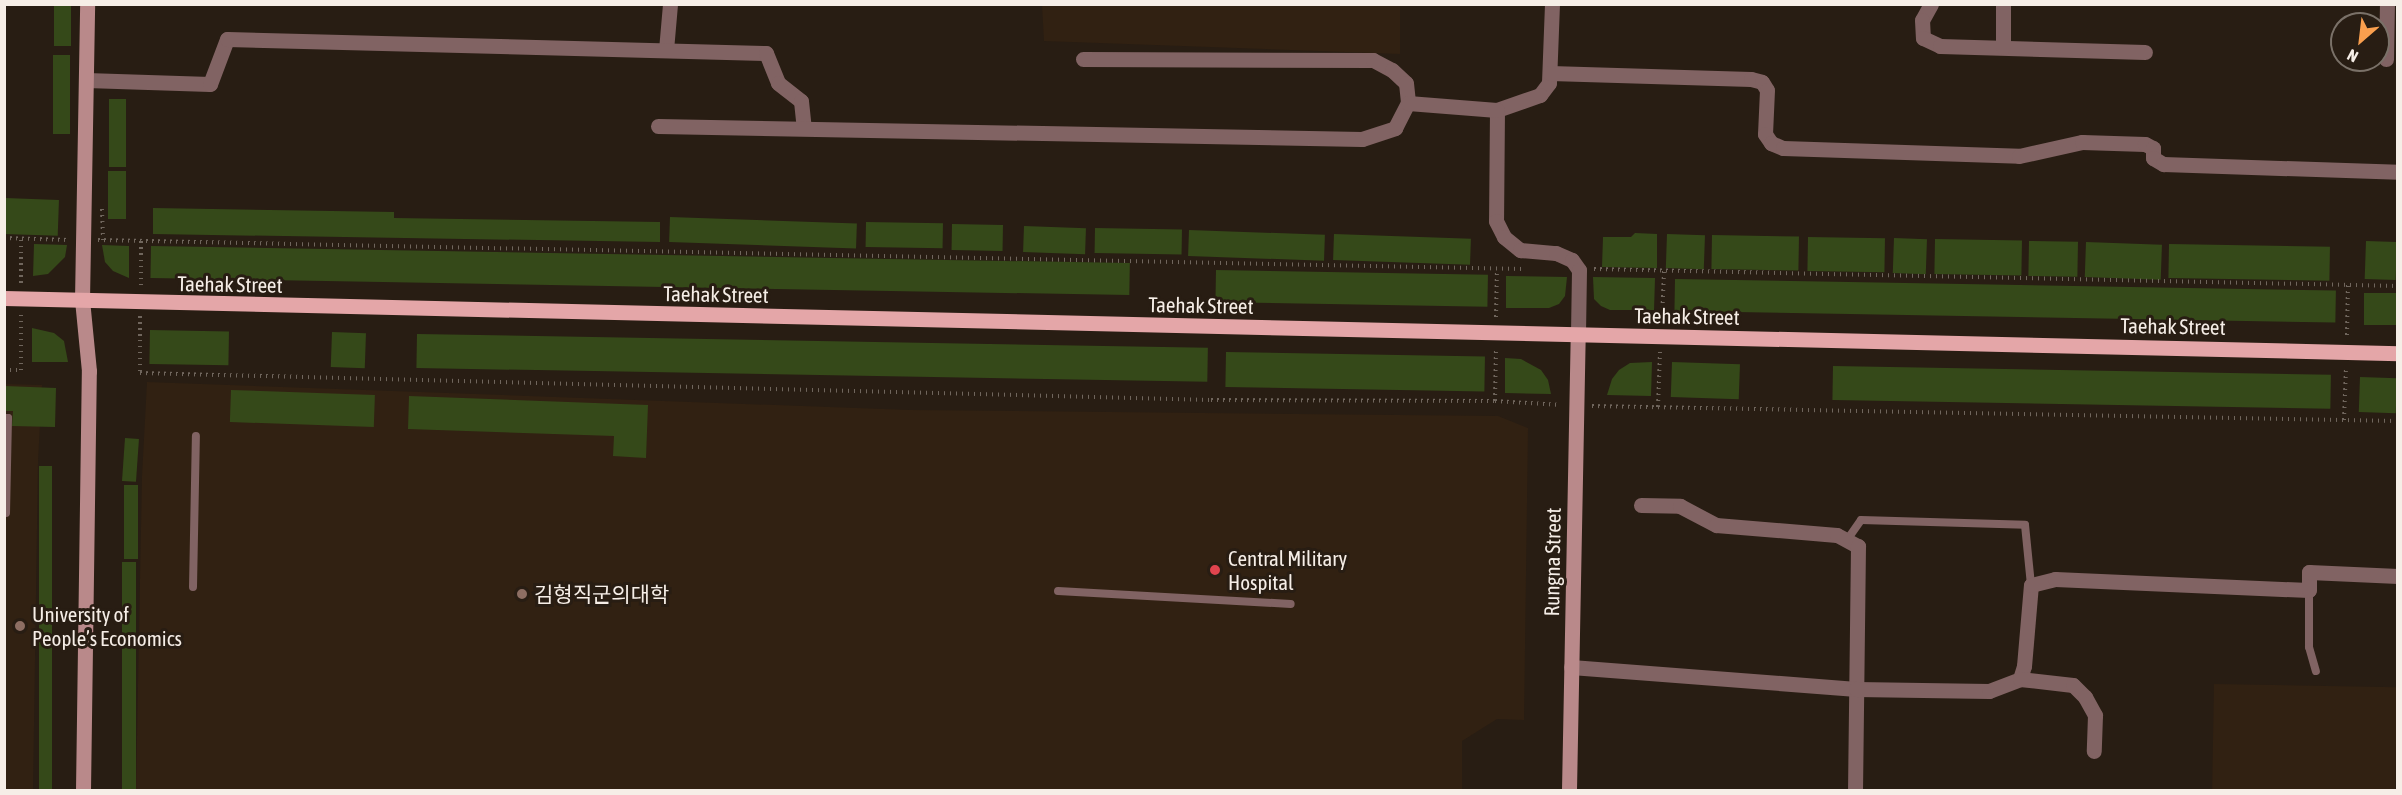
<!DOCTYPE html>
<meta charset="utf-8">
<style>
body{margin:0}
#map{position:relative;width:2402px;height:795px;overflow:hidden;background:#281d13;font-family:"Asap Condensed","Noto Sans KR",sans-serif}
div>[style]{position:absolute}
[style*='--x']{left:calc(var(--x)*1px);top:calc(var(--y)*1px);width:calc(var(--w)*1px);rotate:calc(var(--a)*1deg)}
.built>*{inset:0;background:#312112;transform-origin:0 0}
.green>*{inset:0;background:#354919;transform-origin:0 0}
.path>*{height:4px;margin-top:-2px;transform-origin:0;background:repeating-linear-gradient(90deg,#70665d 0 1.5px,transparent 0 6px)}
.lane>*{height:8px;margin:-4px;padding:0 4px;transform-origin:4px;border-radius:4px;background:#816363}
.street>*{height:15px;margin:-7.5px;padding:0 7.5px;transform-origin:7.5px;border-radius:7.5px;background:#816363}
.secondary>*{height:15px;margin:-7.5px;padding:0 7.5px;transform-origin:7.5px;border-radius:7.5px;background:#b9898a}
.primary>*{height:15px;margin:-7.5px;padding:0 7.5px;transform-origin:7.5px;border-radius:7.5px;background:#e4a6a8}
.dots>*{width:16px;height:16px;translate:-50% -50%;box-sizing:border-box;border:3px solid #281d13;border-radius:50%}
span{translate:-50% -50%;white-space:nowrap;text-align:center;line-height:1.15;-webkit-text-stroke:6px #281d13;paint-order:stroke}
.street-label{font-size:21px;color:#f6eee7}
.poi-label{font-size:21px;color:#f6eee7}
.left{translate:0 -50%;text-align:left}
.frame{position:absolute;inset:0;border:6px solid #f6eee7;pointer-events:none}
.north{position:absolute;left:2330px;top:12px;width:60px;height:60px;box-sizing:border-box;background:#281d13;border:2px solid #7a7168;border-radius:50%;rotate:208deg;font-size:16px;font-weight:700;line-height:24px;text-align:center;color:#f6eee7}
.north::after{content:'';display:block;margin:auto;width:21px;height:27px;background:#fa9f4e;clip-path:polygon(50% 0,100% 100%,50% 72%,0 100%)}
</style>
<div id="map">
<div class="built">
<i style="clip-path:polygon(1042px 5px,1400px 5px,1400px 54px,1044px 41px)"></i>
<i style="clip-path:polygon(147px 382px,910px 410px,1498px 416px,1528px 428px,1524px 720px,1497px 719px,1462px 741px,1462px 790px,136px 790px,142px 476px)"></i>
<i style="clip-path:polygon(5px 384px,42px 385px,38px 462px,33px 790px,5px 790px)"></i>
<i style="left:2214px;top:684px;width:183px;height:106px;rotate:1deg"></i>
</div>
<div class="green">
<i style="left:54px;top:5px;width:17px;height:41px"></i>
<i style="left:53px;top:55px;width:17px;height:79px"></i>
<i style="left:109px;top:99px;width:17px;height:68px"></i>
<i style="left:108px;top:171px;width:18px;height:48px"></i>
<i style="left:5px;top:198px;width:54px;height:36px;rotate:2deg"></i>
<i style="clip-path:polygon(153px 208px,394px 212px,394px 218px,660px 222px,660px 242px,153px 234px)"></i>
<i style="left:670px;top:217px;width:187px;height:25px;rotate:2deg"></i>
<i style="left:866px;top:222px;width:77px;height:25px;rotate:1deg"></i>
<i style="left:952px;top:224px;width:51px;height:26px;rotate:1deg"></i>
<i style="left:1024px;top:226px;width:62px;height:26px;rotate:2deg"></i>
<i style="left:1095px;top:228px;width:87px;height:25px;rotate:1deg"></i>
<i style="left:1189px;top:230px;width:136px;height:26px;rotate:2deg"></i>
<i style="clip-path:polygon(1635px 233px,1657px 234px,1657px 268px,1602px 267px,1603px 237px,1631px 237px)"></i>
<i style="left:1334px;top:234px;width:137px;height:26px;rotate:2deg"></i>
<i style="left:1667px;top:234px;width:38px;height:34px;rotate:2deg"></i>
<i style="left:1712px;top:235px;width:87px;height:34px;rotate:1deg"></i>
<i style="left:1808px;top:237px;width:77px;height:34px;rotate:1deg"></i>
<i style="left:1894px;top:238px;width:33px;height:35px;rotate:2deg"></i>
<i style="left:1935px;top:239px;width:87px;height:35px;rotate:1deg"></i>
<i style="left:2029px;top:241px;width:49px;height:35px;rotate:1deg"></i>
<i style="left:2366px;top:241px;width:31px;height:38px;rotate:2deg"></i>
<i style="left:2086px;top:242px;width:76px;height:35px;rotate:2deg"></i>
<i style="clip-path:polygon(34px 244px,67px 245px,65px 257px,48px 274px,33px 276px)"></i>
<i style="left:2169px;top:244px;width:161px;height:34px;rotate:1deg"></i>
<i style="clip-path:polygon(102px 245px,129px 246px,129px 278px,113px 271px,105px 262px)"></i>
<i style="left:151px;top:246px;width:979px;height:32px;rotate:1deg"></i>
<i style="left:1216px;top:270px;width:272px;height:32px;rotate:1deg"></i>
<i style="clip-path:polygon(1506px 276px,1567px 277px,1565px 296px,1559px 304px,1549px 308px,1506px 308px)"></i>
<i style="clip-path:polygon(1593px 277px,1655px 278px,1654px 310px,1610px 310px,1601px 306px,1594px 299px)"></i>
<i style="left:1675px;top:279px;width:661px;height:32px;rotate:1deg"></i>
<i style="left:2364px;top:293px;width:33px;height:32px"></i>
<i style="clip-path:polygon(32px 328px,54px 333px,64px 341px,68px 362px,32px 362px)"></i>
<i style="left:150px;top:330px;width:79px;height:34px;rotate:1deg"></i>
<i style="left:332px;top:332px;width:34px;height:35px;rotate:2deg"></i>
<i style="left:417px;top:334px;width:791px;height:34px;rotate:1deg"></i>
<i style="left:1226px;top:352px;width:259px;height:35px;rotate:1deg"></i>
<i style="clip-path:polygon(1505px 358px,1521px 359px,1541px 370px,1548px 380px,1551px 394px,1505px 393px)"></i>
<i style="clip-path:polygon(1652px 362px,1651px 396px,1607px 395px,1612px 379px,1619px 370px,1630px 363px)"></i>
<i style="left:1672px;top:362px;width:68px;height:35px;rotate:2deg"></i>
<i style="left:1833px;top:366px;width:498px;height:34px;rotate:1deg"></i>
<i style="left:2360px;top:377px;width:37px;height:35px;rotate:2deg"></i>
<i style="clip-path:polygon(5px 386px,56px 388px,55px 427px,12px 426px,13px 411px,5px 411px)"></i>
<i style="left:231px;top:390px;width:144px;height:32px;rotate:2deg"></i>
<i style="clip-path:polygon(409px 396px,648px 405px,646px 458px,613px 456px,614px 436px,408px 429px)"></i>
<i style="left:125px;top:438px;width:14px;height:43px;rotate:4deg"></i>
<i style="left:39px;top:466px;width:13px;height:324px"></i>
<i style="left:124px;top:485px;width:14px;height:74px"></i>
<i style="left:122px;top:562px;width:14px;height:228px"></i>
</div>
<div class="path">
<i style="--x:102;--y:209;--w:31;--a:88"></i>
<i style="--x:4;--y:238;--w:65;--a:1.8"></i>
<i style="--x:98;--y:240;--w:1426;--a:1.17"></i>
<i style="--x:1594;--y:269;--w:804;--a:1.21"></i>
<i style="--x:21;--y:283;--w:45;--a:-90"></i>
<i style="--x:141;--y:285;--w:45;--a:-90"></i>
<i style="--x:140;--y:316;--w:57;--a:90"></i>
<i style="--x:140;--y:373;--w:1071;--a:1.44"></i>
<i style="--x:1211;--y:400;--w:284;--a:0.2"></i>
<i style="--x:1495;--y:401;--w:66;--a:3.5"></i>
<i style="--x:1496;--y:317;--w:48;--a:-88.8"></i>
<i style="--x:1662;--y:321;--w:50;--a:-87.7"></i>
<i style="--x:2347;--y:335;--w:50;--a:-88.9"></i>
<i style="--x:4;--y:370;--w:17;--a:0"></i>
<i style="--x:21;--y:370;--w:55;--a:-90"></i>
<i style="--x:1495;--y:401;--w:53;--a:-88.9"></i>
<i style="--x:1592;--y:406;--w:806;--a:1.07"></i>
<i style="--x:1658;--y:407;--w:55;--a:-87.9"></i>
<i style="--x:2344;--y:420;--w:53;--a:-87.8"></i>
</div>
<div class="lane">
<i style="--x:4;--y:418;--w:4;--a:0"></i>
<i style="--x:8;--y:418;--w:95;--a:91.2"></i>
<i style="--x:1847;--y:540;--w:24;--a:-55"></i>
<i style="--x:1861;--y:520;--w:164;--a:1.7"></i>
<i style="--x:2025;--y:525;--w:60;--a:84.3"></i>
<i style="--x:193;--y:587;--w:151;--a:-88.9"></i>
<i style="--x:2309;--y:590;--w:57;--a:90"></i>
<i style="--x:2309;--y:647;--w:25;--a:74"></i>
<i style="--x:1058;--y:591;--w:233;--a:3.2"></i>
</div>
<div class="street">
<i style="--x:1552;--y:4;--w:79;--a:92.2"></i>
<i style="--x:1549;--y:83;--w:15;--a:127"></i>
<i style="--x:1540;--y:95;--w:46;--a:160.8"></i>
<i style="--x:1497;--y:110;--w:111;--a:90.5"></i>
<i style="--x:1496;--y:221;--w:18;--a:63"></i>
<i style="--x:1504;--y:237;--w:21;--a:39"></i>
<i style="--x:1520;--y:250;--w:36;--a:5"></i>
<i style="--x:1556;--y:253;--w:17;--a:24"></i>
<i style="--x:1572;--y:260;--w:12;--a:55"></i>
<i style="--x:1579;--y:270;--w:65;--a:90.9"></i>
<i style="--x:1931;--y:4;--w:18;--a:119"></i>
<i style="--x:1922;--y:20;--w:18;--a:87"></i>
<i style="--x:1923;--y:38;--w:19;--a:25"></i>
<i style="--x:1940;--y:46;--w:205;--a:1.7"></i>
<i style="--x:2003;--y:47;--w:43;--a:-90"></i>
<i style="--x:666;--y:50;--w:46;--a:-85"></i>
<i style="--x:1083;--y:59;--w:290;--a:0.2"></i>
<i style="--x:1373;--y:60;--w:21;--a:28"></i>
<i style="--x:1392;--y:70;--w:19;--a:43"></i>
<i style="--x:1406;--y:83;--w:20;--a:84"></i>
<i style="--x:2386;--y:59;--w:55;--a:-89"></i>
<i style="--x:1550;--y:73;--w:201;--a:1.7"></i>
<i style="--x:1751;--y:79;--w:11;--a:15"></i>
<i style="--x:1762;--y:82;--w:9;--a:58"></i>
<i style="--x:1767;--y:90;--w:44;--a:92.6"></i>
<i style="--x:1765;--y:134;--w:11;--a:56"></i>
<i style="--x:1771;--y:143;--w:13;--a:23"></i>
<i style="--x:1783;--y:148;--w:236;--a:1.9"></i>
<i style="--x:2019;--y:156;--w:65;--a:-12.5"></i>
<i style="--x:2082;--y:142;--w:63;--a:1.8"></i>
<i style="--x:2145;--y:144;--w:9;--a:27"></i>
<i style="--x:2153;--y:148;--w:10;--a:90"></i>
<i style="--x:2153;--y:158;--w:12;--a:31"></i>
<i style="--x:2163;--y:164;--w:235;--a:1.9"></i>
<i style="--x:86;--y:80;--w:124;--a:1.8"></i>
<i style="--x:210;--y:84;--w:48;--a:-69.3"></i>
<i style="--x:227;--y:39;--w:539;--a:1.49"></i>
<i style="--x:766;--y:53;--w:32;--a:68"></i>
<i style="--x:778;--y:83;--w:29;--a:38"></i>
<i style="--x:801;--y:101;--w:27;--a:84"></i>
<i style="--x:658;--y:126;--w:704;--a:1.06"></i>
<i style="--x:1362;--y:139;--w:35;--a:-18"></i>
<i style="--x:1395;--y:128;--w:28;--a:-63"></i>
<i style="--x:1408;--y:103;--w:89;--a:4.5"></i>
<i style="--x:1641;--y:505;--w:39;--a:1"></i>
<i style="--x:1680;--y:506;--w:41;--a:27.8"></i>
<i style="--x:1716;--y:525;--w:121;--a:4.7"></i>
<i style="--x:1837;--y:535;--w:24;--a:28"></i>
<i style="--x:1858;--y:546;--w:244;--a:90.7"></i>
<i style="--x:1571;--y:667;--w:286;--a:4.4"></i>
<i style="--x:1856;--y:689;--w:133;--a:0.9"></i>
<i style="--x:1989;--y:691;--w:33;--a:-21"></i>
<i style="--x:2020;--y:679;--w:14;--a:-73"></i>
<i style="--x:2024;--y:666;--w:81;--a:-85.1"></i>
<i style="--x:2031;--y:585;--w:25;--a:-14"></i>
<i style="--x:2055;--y:579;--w:254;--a:2.5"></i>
<i style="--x:2309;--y:590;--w:18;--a:-90"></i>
<i style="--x:2309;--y:572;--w:89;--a:2.6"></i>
<i style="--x:2020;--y:679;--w:53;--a:6.5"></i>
<i style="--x:2073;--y:685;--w:17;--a:45"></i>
<i style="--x:2085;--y:697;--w:21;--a:61"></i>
<i style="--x:2095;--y:715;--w:36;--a:92"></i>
</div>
<div class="secondary">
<i style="--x:83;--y:790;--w:419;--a:-89.2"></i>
<i style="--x:89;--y:371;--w:71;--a:-95.6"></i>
<i style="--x:82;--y:300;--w:296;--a:-89"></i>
<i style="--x:1569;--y:790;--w:455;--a:-88.9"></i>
</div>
<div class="primary">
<i style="--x:4;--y:298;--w:2395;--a:1.32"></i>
</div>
<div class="dots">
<i style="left:1215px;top:570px;background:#e0444e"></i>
<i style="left:522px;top:594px;background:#8d6e63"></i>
<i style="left:20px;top:626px;background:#8d6e63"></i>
</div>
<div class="street-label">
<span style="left:230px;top:284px;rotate:1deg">Taehak Street</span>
<span style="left:716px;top:294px;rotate:1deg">Taehak Street</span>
<span style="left:1201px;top:305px;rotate:1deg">Taehak Street</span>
<span style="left:1687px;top:316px;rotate:1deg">Taehak Street</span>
<span style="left:2173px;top:326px;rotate:1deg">Taehak Street</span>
<span style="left:1552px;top:562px;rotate:-89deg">Rungna Street</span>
</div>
<div class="poi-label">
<span class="left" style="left:1228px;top:570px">Central Military<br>Hospital</span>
<span class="left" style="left:534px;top:594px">김형직군의대학</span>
<span class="left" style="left:32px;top:626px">University of<br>People’s Economics</span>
</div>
<div class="frame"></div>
<div class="north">N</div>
</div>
